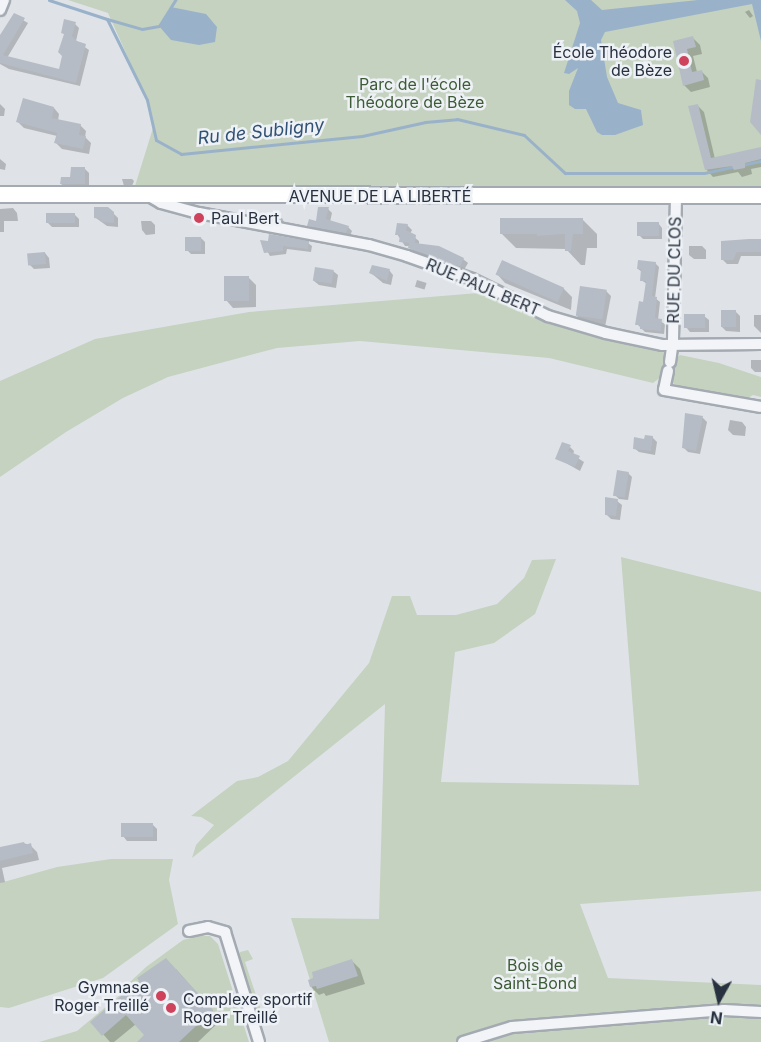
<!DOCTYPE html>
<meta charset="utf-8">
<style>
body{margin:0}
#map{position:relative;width:761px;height:1042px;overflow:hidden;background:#dfe3e8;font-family:Inter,sans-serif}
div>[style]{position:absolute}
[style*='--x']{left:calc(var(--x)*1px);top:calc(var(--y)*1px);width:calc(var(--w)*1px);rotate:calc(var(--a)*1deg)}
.green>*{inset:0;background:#c5d2c0}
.water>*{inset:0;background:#99b2c9}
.shadow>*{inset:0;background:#0003;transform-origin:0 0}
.stream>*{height:3px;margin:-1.5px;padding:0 1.5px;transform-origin:1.5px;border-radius:1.5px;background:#99b2c9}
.building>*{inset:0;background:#b6bcc5;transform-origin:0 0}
.roads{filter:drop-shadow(2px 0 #a4aab2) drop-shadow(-2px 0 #a4aab2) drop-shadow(0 2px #a4aab2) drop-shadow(0 -2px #a4aab2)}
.minor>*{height:10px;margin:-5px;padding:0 5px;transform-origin:5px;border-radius:5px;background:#f2f4f7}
.secondary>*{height:15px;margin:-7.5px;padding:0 7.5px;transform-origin:7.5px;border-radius:7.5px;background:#fff}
.dots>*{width:16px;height:16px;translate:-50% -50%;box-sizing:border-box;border:3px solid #eef2f6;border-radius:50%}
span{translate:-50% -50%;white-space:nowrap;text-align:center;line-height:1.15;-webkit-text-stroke:5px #eef2f6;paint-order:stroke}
.poi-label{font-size:16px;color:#283140}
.right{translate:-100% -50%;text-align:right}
.left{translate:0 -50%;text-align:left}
.park-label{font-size:16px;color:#3d5b35}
.street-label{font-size:16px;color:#283140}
.water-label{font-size:18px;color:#315174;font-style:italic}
.north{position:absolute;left:689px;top:970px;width:60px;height:60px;-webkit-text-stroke:4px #eef2f6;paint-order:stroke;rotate:188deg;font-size:16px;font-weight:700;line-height:24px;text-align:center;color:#283140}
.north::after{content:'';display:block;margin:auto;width:21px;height:27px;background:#283140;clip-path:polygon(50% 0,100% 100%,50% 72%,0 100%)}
</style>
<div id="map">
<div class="green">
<i style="clip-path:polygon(68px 0,761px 0,761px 186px,135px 186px,153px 128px,147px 100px,108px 13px)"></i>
<i style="clip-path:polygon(478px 293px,560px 326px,663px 351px,667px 358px,661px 377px,653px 383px,549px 358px,360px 341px,277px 348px,168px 377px,123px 398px,66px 432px,0 477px,0 381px,95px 339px,249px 312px)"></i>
<i style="clip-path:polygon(680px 355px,719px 363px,761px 377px,761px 397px,753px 395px,741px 402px,681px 389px,673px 383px,671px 377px,675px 358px)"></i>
<i style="clip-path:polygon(621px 557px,761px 592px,761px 891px,580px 904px,608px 978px,761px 985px,761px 1042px,329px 1042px,291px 918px,379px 919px,385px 704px,192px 858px,196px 845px,214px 825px,201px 817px,191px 816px,237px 781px,258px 777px,288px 761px,369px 663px,392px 596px,410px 596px,417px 615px,456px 615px,497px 604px,524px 578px,532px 560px,556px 559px,535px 614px,494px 643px,455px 652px,441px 782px,639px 785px)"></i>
<i style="clip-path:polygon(111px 859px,173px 859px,169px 880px,178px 924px,103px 978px,9px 1008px,0 1007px,0 883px,57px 867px)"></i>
<i style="clip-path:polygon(198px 936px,210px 936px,218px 944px,249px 1042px,39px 1042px,77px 1031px,132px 985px,130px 982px,146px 967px,183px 940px)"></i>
<i style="clip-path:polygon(248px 950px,253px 959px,245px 962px,262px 1013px,256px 1015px,237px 957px,240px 952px)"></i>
</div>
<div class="water">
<i style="clip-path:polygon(565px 0,591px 0,602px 10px,698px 0,761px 0,761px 41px,752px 4px,605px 32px,601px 40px,607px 77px,618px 103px,641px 110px,643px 125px,615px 135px,602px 135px,597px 132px,586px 109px,575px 109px,569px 105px,569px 91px,578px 68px,569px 74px,564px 73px,580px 23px,577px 11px)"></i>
<i style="clip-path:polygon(171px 7px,206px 14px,217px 27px,215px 42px,199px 45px,171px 40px,159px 26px)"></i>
</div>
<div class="shadow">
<i style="clip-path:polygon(749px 10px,753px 16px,750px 18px,745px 12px)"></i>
<i style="clip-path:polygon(14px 15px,28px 23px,7px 58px,60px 71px,64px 56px,65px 35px,63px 33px,75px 24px,79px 28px,76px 41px,89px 50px,80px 86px,9px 69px,0 64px,0 38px)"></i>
<i style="clip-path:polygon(693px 38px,700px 45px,702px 54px,693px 56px,697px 72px,701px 71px,708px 78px,710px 87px,691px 92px,684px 85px,674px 42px)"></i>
<i style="clip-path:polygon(0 104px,5px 109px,4px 116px,0 116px)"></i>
<i style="clip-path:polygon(697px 105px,704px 112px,715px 159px,761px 149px,761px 167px,751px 169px,752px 174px,742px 177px,738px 172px,713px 177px,706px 169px)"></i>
<i style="clip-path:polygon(54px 108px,59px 114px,58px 121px,80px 125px,86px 131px,85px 137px,91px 143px,89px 154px,62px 149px,56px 143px,57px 136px,24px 128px,18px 122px)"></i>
<i style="clip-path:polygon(0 159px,6px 164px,5px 170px,0 169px)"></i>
<i style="clip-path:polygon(84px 168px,89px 173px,89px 188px,66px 188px,61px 184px)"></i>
<i style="clip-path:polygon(122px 179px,132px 179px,134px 181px,132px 186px,124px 186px)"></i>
<i style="clip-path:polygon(13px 208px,17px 213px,18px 221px,4px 221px,4px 232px,0 232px,0 209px)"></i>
<i style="clip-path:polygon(328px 209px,332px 213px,330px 222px,348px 227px,352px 231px,350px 236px,313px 229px,309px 225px,317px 222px)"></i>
<i style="clip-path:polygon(113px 213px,118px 218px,118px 227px,107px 226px,96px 218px)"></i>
<i style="clip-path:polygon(75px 215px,79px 219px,79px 227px,52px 227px,48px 223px)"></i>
<i style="clip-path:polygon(273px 217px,282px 218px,284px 222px,275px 220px)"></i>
<i style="clip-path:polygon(583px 220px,597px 234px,597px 248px,587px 248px,585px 265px,581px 265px,566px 249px,516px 248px,501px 233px)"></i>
<i style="clip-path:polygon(141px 221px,151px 221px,155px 225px,155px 234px,146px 235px,142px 230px)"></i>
<i style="clip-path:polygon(658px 223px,662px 228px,662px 239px,643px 239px,639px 235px)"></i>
<i style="clip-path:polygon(407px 225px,412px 230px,410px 234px,419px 241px,419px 245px,463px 259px,468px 263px,464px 270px,414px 252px,410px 246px,405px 246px,397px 234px)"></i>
<i style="clip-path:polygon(201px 238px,205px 242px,205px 254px,191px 254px,187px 250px)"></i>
<i style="clip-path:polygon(761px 241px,761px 256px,741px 256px,738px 264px,727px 264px,723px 260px,723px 242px)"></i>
<i style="clip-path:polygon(262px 242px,308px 243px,312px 246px,311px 252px,287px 249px,286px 254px,270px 256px)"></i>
<i style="clip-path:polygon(689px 246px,702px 246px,706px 250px,706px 259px,694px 259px,689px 255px)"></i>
<i style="clip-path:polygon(45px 253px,49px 258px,50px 268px,34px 269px,29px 264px)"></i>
<i style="clip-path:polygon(655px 263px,659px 267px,655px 298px,660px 302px,658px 320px,665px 324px,664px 334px,645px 332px,637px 324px,645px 304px,647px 284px,641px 280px,642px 272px,638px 269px)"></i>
<i style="clip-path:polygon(389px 270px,393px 275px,391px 285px,383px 283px,371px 273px)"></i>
<i style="clip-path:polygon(333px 271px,338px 275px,336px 288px,319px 285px,314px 281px)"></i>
<i style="clip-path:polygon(497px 274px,563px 288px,572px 297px,571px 310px,505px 283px)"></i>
<i style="clip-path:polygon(248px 277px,256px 285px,256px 307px,233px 308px,226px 300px)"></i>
<i style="left:417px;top:280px;width:10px;height:7px;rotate:17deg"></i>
<i style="clip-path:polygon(606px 291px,611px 296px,605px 327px,581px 320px,577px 316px)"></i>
<i style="clip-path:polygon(736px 312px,740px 316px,740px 332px,726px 331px,722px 327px)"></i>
<i style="clip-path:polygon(754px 315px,761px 315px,761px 333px,754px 326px)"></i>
<i style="clip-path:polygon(704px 316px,709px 320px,709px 332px,690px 332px,686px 327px)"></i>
<i style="clip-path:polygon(751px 360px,761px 360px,761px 372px,755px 372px,751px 368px)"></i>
<i style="clip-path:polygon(686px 415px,703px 418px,707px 422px,700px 454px,688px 452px,684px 448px)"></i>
<i style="clip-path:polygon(730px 420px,742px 422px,746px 427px,745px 436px,733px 435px,728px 430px)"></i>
<i style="clip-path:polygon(652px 437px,657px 442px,655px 455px,639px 452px,634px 448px)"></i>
<i style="clip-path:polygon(570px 447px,574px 451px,573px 455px,584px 462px,580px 471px,557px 458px)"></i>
<i style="clip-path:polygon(628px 473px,632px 477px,628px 500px,619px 499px,615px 495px)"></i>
<i style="clip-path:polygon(617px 501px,622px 505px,620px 520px,611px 519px,606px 514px)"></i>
<i style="clip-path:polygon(153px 825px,157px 829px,157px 841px,127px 841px,123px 836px)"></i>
<i style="clip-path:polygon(23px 843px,30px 845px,37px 852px,39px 860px,2px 868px,5px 882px,0 883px,0 849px)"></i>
<i style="clip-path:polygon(352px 961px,360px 969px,365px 984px,326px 996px,324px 993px,319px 995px,311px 987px,315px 979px,313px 973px)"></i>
<i style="clip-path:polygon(176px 969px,221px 1020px,198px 1042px,139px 1042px,146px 1035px,136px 1024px,114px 1042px,110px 1042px,103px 1034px)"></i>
</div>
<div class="stream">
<i style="--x:49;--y:0;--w:61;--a:18.1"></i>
<i style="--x:107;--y:19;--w:90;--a:63.7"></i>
<i style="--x:147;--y:100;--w:41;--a:77.3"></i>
<i style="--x:156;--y:140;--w:29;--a:29"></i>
<i style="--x:181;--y:154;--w:182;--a:-5.7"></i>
<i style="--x:362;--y:136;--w:65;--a:-12.5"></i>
<i style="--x:425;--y:122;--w:32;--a:-5"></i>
<i style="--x:457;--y:119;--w:69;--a:13.4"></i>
<i style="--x:524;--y:135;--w:56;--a:42.8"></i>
<i style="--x:565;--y:173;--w:139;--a:0"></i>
<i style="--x:704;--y:173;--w:33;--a:-12"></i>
<i style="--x:107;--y:19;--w:36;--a:16"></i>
<i style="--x:142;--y:29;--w:17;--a:-10"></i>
<i style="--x:159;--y:26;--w:31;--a:-58"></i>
<i style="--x:742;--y:165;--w:19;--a:-12"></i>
</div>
<div class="building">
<i style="clip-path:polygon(14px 13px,25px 18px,3px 55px,59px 69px,62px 56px,58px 52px,64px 34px,61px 33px,64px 19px,76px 22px,72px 36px,77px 41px,86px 44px,76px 83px,0 63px,0 35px)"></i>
<i style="clip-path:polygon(693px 36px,696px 47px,687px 49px,692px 72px,702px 70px,704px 80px,683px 86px,673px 41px)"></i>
<i style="clip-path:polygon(756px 79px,761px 80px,761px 135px,750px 122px)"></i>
<i style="clip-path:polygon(23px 98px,54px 107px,52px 118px,81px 124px,79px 135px,86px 136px,83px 149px,54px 143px,57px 133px,16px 122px)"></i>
<i style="clip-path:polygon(698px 104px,711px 158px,761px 147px,761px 159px,745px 163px,745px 168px,734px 170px,732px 166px,705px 170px,688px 106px)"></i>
<i style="clip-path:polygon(71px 167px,85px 167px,85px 184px,60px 184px,61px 177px,70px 177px)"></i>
<i style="clip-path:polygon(94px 207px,108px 207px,114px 212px,114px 223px,101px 222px,100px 219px,94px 218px)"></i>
<i style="clip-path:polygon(318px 207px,329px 207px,326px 219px,349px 226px,346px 233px,307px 226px,309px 219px,316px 221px)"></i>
<i style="left:75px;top:213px;width:10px;height:29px;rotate:90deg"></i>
<i style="clip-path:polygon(500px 218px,583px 218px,583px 234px,573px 234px,571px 251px,565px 251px,565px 234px,537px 236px,537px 234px,500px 234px)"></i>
<i style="left:637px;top:222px;width:22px;height:14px"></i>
<i style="clip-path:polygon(397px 223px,408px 224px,406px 230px,416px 235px,415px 243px,439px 246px,464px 258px,460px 267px,408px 248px,409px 243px,399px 242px,400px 235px,395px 235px)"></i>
<i style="clip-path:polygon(269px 234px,309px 241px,308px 249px,283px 246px,283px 251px,264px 253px,260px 240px,268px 241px)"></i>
<i style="left:185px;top:237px;width:16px;height:14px"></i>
<i style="clip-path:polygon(749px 239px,761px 239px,761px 252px,737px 252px,733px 260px,721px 260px,721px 241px)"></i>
<i style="left:45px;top:252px;width:12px;height:18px;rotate:85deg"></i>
<i style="left:502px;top:260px;width:68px;height:16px;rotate:24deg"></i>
<i style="clip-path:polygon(638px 260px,656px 262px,652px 296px,657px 297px,655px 318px,662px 319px,661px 331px,640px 329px,640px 325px,635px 325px,639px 301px,643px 302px,646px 281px,640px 281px,641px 269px,637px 269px)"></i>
<i style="clip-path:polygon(372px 265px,390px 269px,387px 281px,369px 273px)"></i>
<i style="left:315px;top:267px;width:19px;height:14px;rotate:9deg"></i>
<i style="left:224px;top:276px;width:25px;height:25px"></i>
<i style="left:580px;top:286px;width:27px;height:30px;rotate:8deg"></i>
<i style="left:721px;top:310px;width:15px;height:17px"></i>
<i style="left:705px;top:314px;width:14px;height:21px;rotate:90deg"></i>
<i style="clip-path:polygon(685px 413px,703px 416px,696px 451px,682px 448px)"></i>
<i style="clip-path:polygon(645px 435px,653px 436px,651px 451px,633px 449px,634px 437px,644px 439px)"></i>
<i style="clip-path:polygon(562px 442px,571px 445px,568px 451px,580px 456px,575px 467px,555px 459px)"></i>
<i style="left:617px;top:470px;width:12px;height:26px;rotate:9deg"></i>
<i style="clip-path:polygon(605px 497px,618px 499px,616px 516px,605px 515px)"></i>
<i style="left:121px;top:823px;width:32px;height:14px"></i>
<i style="clip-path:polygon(24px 842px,25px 845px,31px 843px,33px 853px,0 861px,0 847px)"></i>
<i style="clip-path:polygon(166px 958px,213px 1010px,179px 1042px,137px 1042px,144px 1035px,126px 1015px,102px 1036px,90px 1022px,139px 981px,137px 978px)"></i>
<i style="clip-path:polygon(352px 959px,358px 976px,317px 989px,316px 986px,310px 987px,308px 980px,313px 978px,312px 972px)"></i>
</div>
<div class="roads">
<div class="minor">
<i style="--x:0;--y:10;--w:11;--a:-68"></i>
<i style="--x:149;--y:196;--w:14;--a:30"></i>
<i style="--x:161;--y:203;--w:39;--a:15"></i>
<i style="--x:199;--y:213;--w:173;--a:10.7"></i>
<i style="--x:369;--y:245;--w:40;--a:16"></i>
<i style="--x:407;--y:256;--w:69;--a:19.5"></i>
<i style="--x:472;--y:279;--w:85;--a:26"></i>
<i style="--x:548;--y:316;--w:60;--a:16.3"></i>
<i style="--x:606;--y:333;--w:57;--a:12.1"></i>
<i style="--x:662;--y:345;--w:99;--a:-0.6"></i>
<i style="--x:670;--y:362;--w:22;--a:-82"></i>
<i style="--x:673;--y:340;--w:145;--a:-88.8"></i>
<i style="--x:668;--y:371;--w:19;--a:102"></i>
<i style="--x:664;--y:390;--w:98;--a:9.9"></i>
<i style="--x:189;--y:931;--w:19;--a:-12"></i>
<i style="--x:208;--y:927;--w:18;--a:16"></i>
<i style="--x:225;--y:932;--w:115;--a:72.8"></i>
<i style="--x:463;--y:1042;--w:51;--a:-17"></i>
<i style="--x:512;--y:1027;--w:213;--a:-4.6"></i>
<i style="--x:724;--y:1010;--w:37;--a:3"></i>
</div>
<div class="secondary">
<i style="--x:0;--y:194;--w:761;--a:0.08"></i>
</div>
</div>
<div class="dots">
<i style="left:684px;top:61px;background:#cf425b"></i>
<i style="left:199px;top:218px;background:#cf425b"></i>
<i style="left:161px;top:996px;background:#cf425b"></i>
<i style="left:171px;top:1008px;background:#cf425b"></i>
</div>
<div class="poi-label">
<span class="right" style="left:672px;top:61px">École Théodore<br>de Bèze</span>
<span class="left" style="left:211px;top:218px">Paul Bert</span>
<span class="right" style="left:149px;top:996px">Gymnase<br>Roger Treillé</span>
<span class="left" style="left:183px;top:1008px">Complexe sportif<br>Roger Treillé</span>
</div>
<div class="park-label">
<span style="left:415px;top:93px">Parc de l'école<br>Théodore de Bèze</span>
<span style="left:535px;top:974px">Bois de<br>Saint-Bond</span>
</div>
<div class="street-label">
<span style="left:380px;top:196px">AVENUE DE LA LIBERTÉ</span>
<span style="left:674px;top:270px;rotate:-89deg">RUE DU CLOS</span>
<span style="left:483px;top:287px;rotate:23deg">RUE PAUL BERT</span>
</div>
<div class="water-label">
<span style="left:261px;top:132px;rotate:-6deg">Ru de Subligny</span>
</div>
<div class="north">N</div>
</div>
